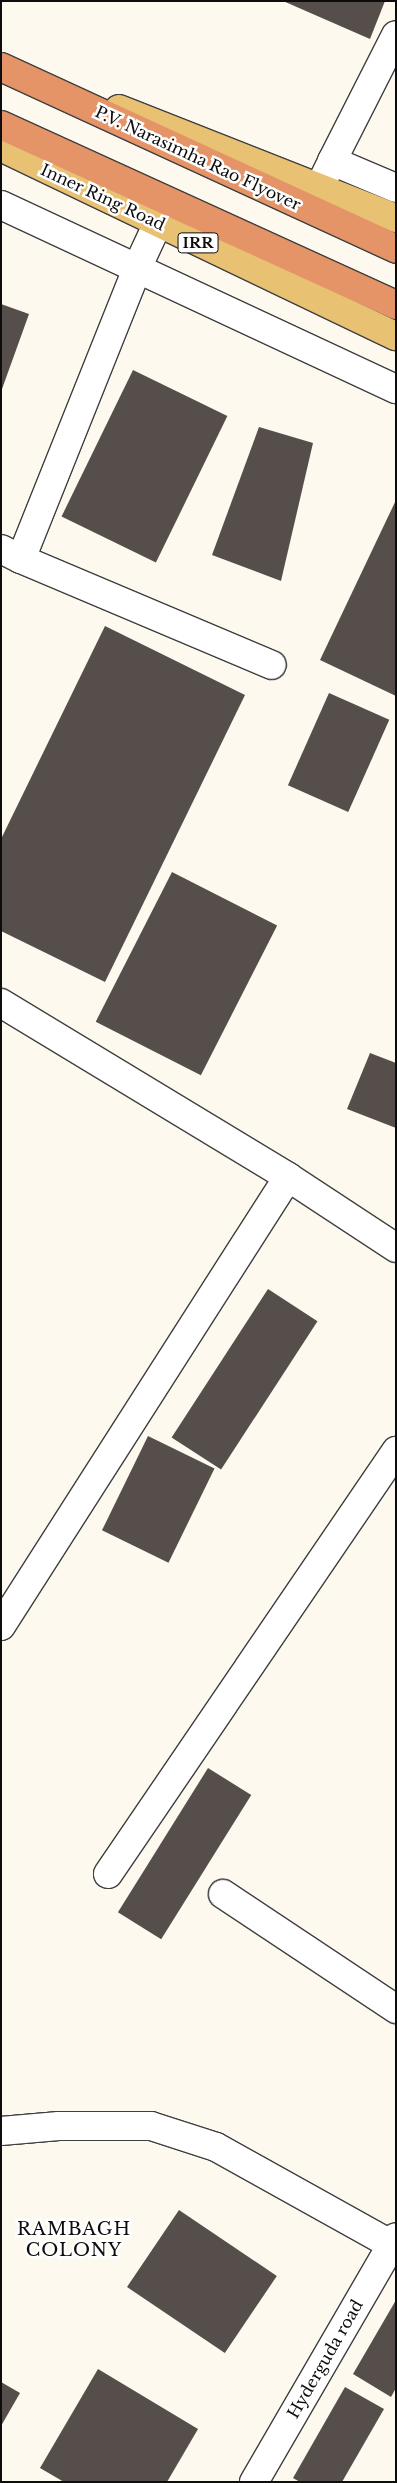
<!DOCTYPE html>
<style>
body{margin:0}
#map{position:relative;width:397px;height:2483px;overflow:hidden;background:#fdf9ef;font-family:"Libre Baskerville",serif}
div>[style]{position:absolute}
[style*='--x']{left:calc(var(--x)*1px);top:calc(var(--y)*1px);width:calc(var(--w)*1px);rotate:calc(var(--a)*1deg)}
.building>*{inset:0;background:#554e4b;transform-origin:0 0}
.roads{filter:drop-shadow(1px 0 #404040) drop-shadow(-1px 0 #404040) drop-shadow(0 1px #404040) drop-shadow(0 -1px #404040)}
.minor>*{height:28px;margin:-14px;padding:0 14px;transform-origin:14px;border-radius:14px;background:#fff}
.tertiary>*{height:28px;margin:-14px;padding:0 14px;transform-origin:14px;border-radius:14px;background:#fff}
.primary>*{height:28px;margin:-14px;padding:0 14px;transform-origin:14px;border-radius:14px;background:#e9c173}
.motorway>*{height:28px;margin:-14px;padding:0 14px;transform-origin:14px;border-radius:14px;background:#e49466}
span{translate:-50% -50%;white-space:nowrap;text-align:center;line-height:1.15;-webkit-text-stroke:5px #fff;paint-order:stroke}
.shield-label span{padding:1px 4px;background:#fff;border:1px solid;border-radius:4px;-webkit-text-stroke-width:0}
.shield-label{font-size:15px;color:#0d0d0d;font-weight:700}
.street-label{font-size:16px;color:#0d0d0d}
.neighbourhood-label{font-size:18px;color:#0d0d0d;letter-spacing:1px}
.frame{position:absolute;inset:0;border:2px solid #0d0d0d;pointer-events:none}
</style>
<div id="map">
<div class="building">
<i style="clip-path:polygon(283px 1px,385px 1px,370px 39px)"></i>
<i style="clip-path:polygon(1px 304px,29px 314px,2px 389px,1px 389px)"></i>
<i style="left:133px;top:370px;width:105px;height:163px;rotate:26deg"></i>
<i style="clip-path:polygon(259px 427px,313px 443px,281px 581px,212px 555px)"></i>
<i style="clip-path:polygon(396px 500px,396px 696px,320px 660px)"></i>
<i style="clip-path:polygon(105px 626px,245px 695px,105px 982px,1px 931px,1px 839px)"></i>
<i style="left:329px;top:693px;width:66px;height:101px;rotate:24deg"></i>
<i style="left:172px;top:872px;width:118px;height:168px;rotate:27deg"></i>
<i style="clip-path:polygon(370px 1053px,396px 1063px,396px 1128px,347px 1109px)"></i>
<i style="left:268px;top:1289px;width:59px;height:177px;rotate:33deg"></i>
<i style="left:148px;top:1436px;width:74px;height:105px;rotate:26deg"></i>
<i style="left:208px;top:1768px;width:51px;height:170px;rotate:32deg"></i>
<i style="left:179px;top:2210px;width:118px;height:93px;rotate:34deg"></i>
<i style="clip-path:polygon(396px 2300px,396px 2388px,391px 2397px,353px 2374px)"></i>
<i style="clip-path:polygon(98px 2369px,198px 2429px,167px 2482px,64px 2482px,40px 2468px)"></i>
<i style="clip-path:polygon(1px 2382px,20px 2393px,1px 2426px)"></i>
<i style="clip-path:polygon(345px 2387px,384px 2409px,342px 2482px,300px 2482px,293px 2478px)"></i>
</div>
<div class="roads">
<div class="minor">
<i style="--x:332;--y:161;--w:141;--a:-63.1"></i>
<i style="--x:1;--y:549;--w:22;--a:27"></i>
<i style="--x:21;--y:559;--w:315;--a:-68.2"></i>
<i style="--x:21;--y:559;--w:272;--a:22.9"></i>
<i style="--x:1;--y:1003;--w:336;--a:31.2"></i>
<i style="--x:288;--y:1177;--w:129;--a:33.3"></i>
<i style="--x:1;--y:1626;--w:533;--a:-57.41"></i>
<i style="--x:108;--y:1874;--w:512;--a:-55.75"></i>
<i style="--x:223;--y:1894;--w:208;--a:33.6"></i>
<i style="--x:1;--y:2131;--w:58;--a:-4.9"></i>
<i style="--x:59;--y:2126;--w:92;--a:0"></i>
<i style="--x:151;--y:2126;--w:68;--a:17.9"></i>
<i style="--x:216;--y:2147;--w:201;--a:29.1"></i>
</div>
<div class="tertiary">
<i style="--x:320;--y:186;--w:28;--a:-64"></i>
<i style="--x:332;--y:161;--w:69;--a:22.9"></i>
<i style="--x:1;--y:205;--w:436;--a:25"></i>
<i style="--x:138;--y:266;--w:47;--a:-65.1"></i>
<i style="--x:254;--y:2482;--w:283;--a:-59.9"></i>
</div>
<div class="primary">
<i style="--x:119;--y:109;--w:298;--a:21.5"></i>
<i style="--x:1;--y:147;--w:438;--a:25.6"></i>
</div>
<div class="motorway">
<i style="--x:1;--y:67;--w:435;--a:24.7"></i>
<i style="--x:1;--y:125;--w:434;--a:24.5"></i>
</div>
</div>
<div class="shield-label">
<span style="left:198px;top:243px">IRR</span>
</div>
<div class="street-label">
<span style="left:198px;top:158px;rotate:25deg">P.V. Narasimha Rao Flyover</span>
<span style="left:103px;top:197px;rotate:25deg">Inner Ring Road</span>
<span style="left:325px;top:2359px;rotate:-60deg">Hyderguda road</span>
</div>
<div class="neighbourhood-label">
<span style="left:74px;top:2240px">RAMBAGH<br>COLONY</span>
</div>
<div class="frame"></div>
</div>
